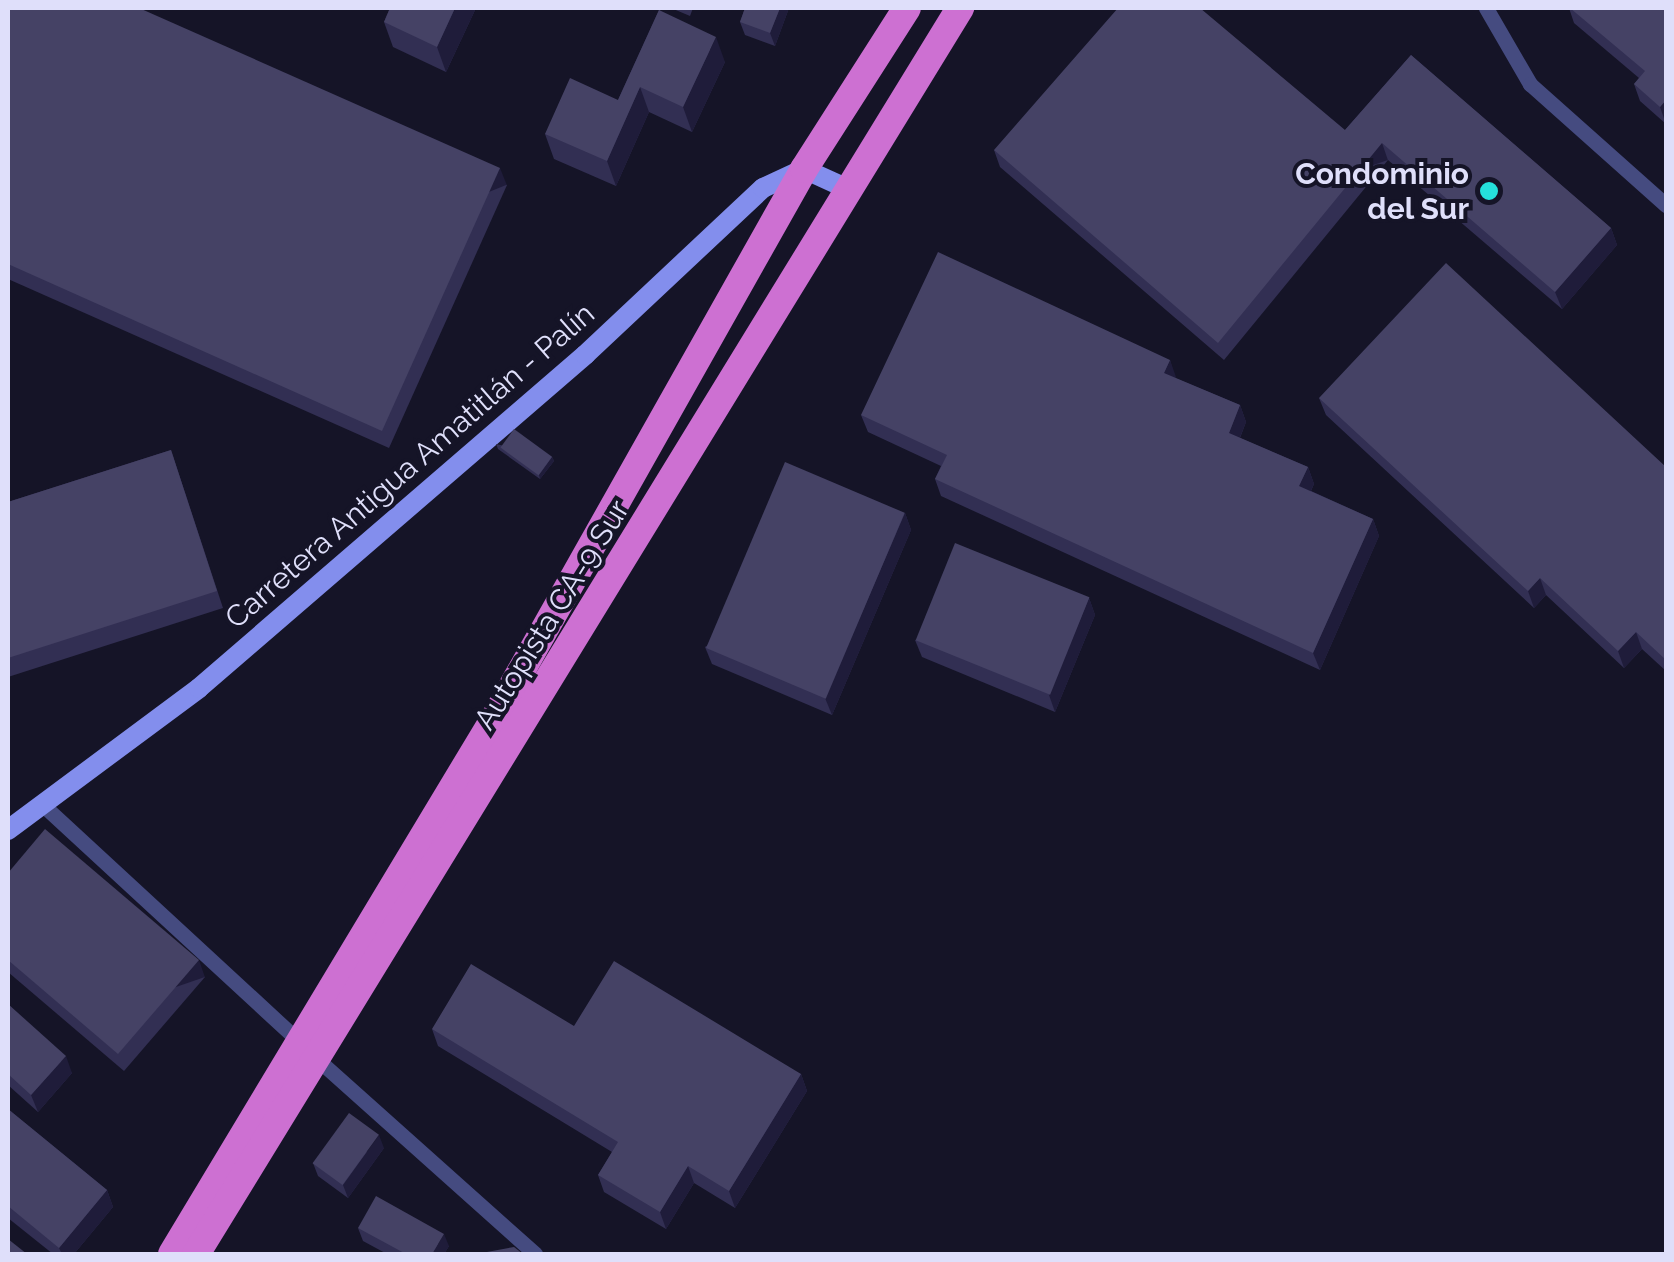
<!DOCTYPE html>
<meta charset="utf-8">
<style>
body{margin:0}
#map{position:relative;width:1674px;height:1262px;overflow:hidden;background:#151427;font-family:Raleway,sans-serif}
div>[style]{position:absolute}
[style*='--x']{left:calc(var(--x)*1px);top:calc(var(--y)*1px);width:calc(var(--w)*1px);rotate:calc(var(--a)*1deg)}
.minor>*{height:15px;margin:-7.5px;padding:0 7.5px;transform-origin:7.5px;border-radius:7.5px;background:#454b80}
.secondary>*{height:20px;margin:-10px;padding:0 10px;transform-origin:10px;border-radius:10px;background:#838eed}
.trunk>*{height:28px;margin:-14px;padding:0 14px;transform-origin:14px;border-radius:14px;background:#cd70d2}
.wall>*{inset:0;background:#322f53}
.shaded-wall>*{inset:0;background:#1f1c3a;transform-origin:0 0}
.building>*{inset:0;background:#454265;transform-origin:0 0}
.dots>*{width:28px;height:28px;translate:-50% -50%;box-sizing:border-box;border:5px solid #151427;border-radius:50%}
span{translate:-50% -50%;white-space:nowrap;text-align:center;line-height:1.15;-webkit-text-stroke:8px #151427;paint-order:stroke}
.poi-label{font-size:30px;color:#dfdffa;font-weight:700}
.right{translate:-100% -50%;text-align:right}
.street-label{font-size:30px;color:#dfdffa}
.frame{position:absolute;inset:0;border:10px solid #dfdffa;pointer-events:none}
</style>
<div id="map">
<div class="minor">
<i style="--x:1486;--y:8;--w:88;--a:59.9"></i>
<i style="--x:1530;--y:84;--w:182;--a:41.7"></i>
<i style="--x:44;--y:806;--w:350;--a:42.7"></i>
<i style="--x:316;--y:1058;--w:294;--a:41.8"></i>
</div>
<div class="secondary">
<i style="--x:8;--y:830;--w:238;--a:-36.6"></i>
<i style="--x:199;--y:688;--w:510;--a:-40.78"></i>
<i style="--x:585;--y:355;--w:244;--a:-43.2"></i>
<i style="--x:763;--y:188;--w:45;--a:-24.9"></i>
<i style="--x:804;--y:169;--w:51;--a:24.5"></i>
</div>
<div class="trunk">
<i style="--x:172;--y:1254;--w:624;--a:-58.96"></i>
<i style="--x:494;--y:719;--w:631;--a:-60.59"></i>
<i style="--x:804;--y:169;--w:191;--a:-57.4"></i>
<i style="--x:196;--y:1254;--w:1462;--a:-58.48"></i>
</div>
<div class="wall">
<i style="clip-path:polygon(8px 8px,507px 185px,389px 448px,8px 279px)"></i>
<i style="clip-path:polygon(390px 8px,476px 8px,446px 72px,393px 47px,384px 22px)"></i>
<i style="clip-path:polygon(671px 8px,693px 8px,690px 16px)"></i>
<i style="clip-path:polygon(745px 8px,789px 8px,775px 46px,745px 35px,740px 22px)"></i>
<i style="clip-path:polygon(1569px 8px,1666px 8px,1666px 124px,1640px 101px,1634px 84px,1639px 78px,1574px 23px)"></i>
<i style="clip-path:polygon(659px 10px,725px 62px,692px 132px,649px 112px,616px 186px,554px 159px,545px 134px,618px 100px)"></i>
<i style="clip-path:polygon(1411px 55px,1611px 228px,1617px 245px,1562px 309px,1388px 160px,1224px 360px,1000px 167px,994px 150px,1345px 130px)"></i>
<i style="clip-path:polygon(1170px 360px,1175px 378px,1240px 405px,1246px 422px,1240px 438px,1308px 467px,1314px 484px,1311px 491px,1373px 519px,1379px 536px,1320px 670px,941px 496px,935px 479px,941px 466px,868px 432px,861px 415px)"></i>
<i style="clip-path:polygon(1319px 398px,1666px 467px,1666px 671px,1642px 649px,1624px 668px,1546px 595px,1534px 608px,1326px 415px)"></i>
<i style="clip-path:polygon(496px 444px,552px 457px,554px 461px,540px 479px,498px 449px)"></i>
<i style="clip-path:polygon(171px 450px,223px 608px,8px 677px,8px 502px)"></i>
<i style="clip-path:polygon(905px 513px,911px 530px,832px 715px,712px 664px,705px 647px)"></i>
<i style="clip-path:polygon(1089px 598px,1095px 615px,1055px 712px,922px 657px,915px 640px)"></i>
<i style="clip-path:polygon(8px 873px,205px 977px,124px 1071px,8px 972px)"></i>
<i style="clip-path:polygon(8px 1004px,72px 1073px,38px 1112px,8px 1085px)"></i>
<i style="clip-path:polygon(574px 1026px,801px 1074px,807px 1091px,735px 1208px,694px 1183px,666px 1229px,604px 1192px,598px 1175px,612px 1152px,438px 1046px,432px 1029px)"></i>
<i style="clip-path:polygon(8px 1109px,107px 1190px,113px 1207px,74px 1254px,53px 1254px,8px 1218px)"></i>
<i style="clip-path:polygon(384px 1148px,348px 1198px,318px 1176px,313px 1163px)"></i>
<i style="clip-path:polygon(358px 1228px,449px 1246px,444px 1254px,387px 1254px,363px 1241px)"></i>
</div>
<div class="shaded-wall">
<i style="clip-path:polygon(455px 8px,476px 8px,446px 72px,437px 47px)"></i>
<i style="clip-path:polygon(780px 8px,789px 8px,775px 46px,770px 33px)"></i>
<i style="clip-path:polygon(716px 37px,725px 62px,692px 132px,683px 107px)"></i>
<i style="clip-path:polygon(640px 87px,649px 112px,616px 186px,607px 161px)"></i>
<i style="clip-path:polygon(1666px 100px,1666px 124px,1660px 107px)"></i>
<i style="left:1382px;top:143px;width:18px;height:259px;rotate:71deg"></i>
<i style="left:500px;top:168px;width:18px;height:288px;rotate:68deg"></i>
<i style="clip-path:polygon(1611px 228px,1617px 245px,1562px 309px,1555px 292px)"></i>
<i style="clip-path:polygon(1170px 360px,1176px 377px,1170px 390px,1164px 373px)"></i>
<i style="clip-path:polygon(1240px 405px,1246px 422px,1235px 450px,1229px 433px)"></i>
<i style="clip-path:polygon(552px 457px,554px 461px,540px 479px,539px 475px)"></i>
<i style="clip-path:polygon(1308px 467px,1314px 484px,1305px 503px,1299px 486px)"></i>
<i style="clip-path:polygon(905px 513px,911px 530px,832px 715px,825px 698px)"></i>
<i style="clip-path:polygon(1373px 519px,1379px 536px,1320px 670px,1313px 653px)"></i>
<i style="clip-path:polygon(1540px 578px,1546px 595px,1534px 608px,1528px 591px)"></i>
<i style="clip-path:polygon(1089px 598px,1095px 615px,1055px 712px,1049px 695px)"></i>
<i style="clip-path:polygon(1636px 632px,1642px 649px,1624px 668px,1618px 651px)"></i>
<i style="left:199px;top:960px;width:18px;height:124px;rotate:71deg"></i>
<i style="clip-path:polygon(66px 1056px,72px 1073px,38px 1112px,31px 1095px)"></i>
<i style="clip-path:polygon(801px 1074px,807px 1091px,735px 1208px,729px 1191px)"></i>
<i style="clip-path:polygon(379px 1135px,384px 1148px,348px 1198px,343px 1185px)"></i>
<i style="clip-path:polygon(688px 1166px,694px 1183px,666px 1229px,660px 1212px)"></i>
<i style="clip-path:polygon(107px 1190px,113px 1207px,74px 1254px,62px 1254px,59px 1248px)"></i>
<i style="clip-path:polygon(444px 1234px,449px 1246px,444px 1254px,432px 1254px)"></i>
</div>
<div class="building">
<i style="clip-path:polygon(8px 8px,139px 8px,500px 168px,382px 431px,8px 264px)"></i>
<i style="clip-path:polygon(390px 8px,455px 8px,437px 47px,384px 22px)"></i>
<i style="clip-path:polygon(745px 8px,780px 8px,770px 33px,740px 22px)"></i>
<i style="clip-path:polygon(1118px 8px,1200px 8px,1345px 130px,1411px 55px,1611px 228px,1555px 292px,1382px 143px,1218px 343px,994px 150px)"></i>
<i style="clip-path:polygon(1570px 8px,1666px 8px,1666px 100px,1660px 107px,1634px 84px,1645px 71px)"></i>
<i style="clip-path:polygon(659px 10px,716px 37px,683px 107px,640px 87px,607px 161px,545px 134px,570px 78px,618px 100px)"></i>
<i style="clip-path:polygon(938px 252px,1170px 360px,1164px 373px,1240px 405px,1229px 433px,1308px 467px,1299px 486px,1373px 519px,1313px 653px,935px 479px,947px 455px,861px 415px)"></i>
<i style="clip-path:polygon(1446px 263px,1666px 467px,1666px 660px,1636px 632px,1618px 651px,1540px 578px,1528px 591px,1319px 398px)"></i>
<i style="left:514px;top:429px;width:47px;height:23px;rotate:36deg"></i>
<i style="clip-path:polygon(171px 450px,217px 591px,8px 658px,8px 502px)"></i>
<i style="left:785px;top:462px;width:130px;height:202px;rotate:23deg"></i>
<i style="left:955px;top:543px;width:145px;height:105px;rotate:22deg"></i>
<i style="clip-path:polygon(45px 829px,199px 960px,118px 1054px,8px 960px,8px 873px)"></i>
<i style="clip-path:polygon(614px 961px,801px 1074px,729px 1191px,688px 1166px,660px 1212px,598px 1175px,618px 1142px,432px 1029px,471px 964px,574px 1026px)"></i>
<i style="clip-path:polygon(8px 1004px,66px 1056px,31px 1095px,8px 1074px)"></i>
<i style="clip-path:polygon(8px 1109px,107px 1190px,59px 1248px,8px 1206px)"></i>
<i style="left:349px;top:1113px;width:37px;height:62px;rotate:36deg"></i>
<i style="clip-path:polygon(376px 1196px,444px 1234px,432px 1254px,406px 1254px,358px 1228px)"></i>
<i style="clip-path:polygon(8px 1239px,27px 1254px,8px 1254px)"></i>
<i style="clip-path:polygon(514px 1247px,523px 1254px,476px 1254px)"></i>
</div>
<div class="dots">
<i style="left:1489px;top:191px;background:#25e0db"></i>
</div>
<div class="poi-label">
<span class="right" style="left:1469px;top:191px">Condominio<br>del Sur</span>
</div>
<div class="street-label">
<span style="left:410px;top:466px;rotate:-41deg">Carretera Antigua Amatitlán - Palín</span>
<span style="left:552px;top:615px;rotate:-58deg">Autopista CA-9 Sur</span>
</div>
<div class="frame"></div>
</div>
